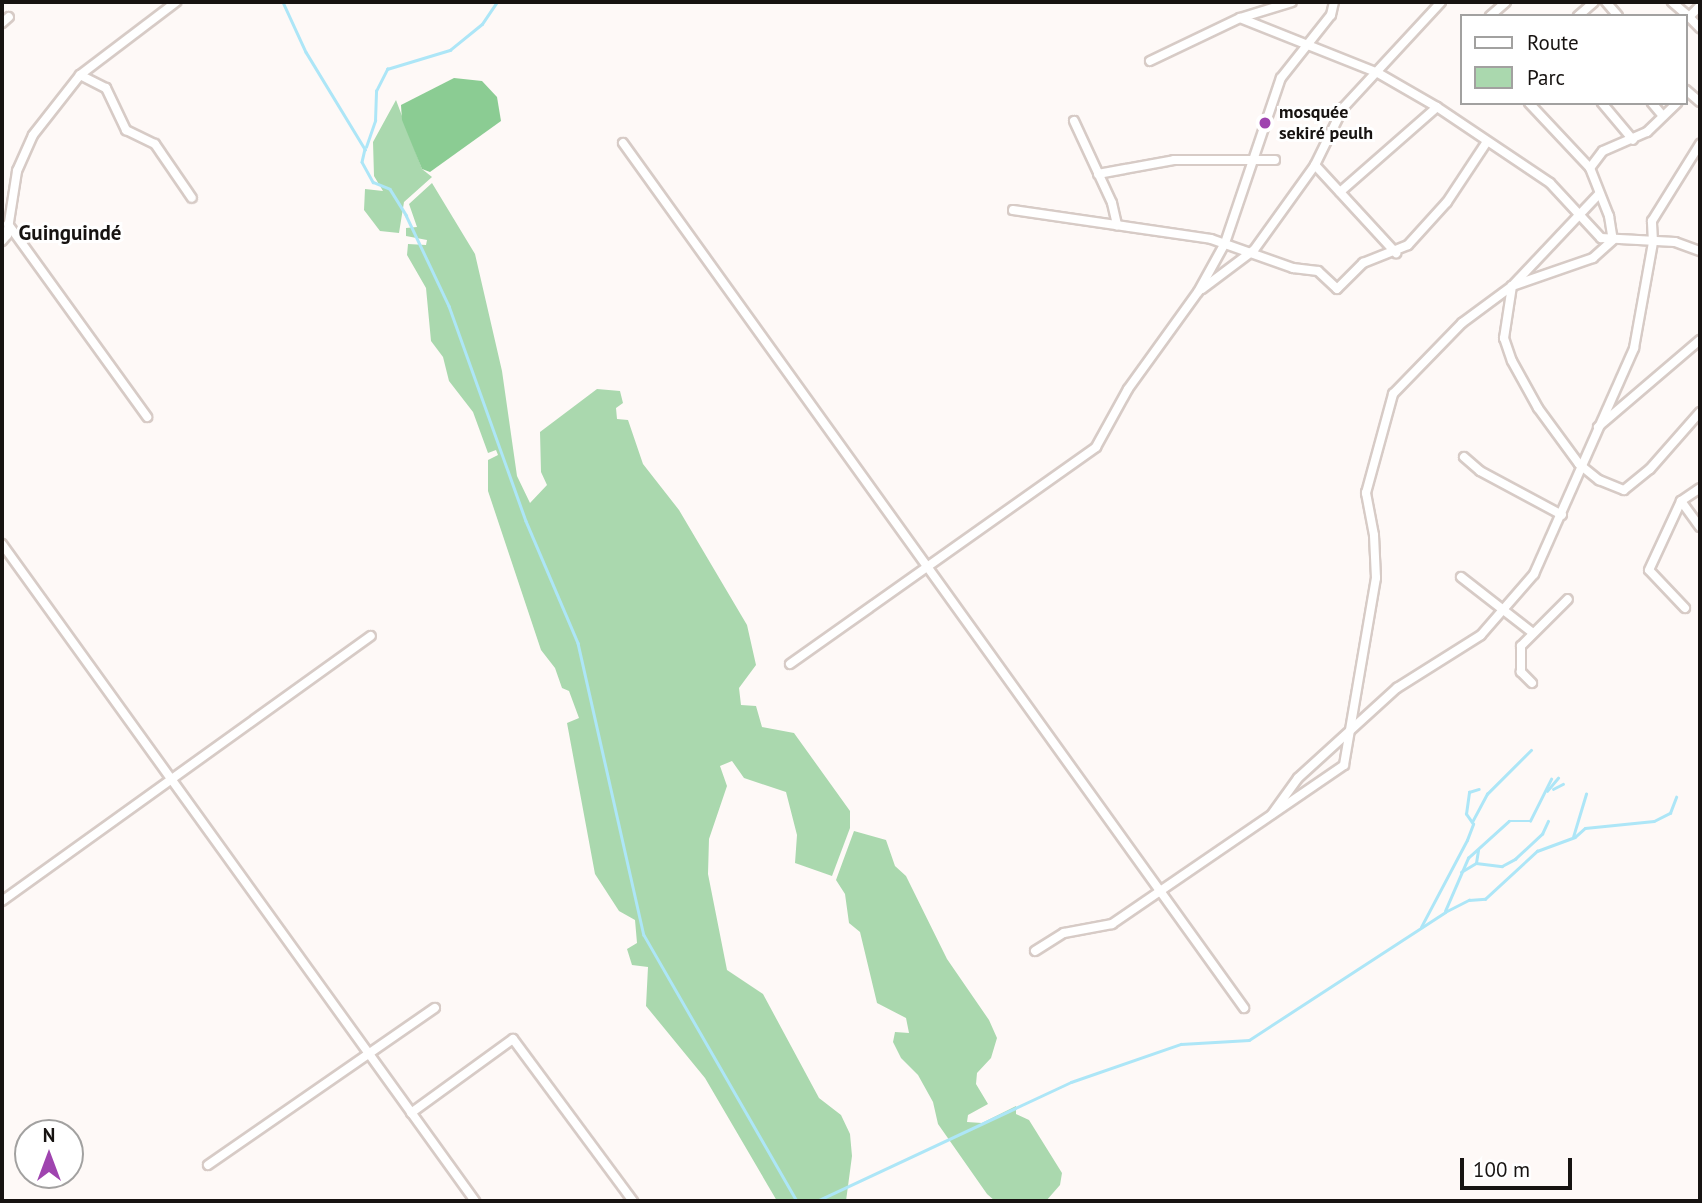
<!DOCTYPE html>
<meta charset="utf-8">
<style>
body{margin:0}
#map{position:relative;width:1702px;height:1203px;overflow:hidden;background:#fef9f7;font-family:"PT Sans",sans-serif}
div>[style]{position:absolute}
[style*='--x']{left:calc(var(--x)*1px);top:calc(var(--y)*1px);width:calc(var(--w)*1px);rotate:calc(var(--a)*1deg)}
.green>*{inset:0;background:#aad8ae}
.forest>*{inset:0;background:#8bcc93}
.stream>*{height:2.5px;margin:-1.25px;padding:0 1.25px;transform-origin:1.25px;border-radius:1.25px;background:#ade6f7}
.roads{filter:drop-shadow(2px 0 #d7cbc6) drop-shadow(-2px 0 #d7cbc6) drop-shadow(0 2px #d7cbc6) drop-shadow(0 -2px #d7cbc6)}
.minor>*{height:8px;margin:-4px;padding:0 4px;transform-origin:4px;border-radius:4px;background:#fff}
.dots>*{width:19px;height:19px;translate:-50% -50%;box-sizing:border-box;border:4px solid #fff;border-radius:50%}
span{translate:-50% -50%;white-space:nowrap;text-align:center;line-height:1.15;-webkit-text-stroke:6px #fff;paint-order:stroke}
.poi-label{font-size:18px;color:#171311;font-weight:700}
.left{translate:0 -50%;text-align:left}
.quarter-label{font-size:21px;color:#171311;font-weight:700}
.frame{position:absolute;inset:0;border:4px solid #171311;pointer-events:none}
.legend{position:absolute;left:1460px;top:14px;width:228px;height:91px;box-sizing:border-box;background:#fff;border:2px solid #a2a1a0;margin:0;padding:9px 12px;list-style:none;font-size:21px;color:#171311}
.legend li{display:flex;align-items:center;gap:14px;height:35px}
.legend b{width:35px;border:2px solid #a2a1a0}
.north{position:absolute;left:14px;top:1119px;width:70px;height:70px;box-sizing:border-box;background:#fff;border:2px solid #a2a1a0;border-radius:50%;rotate:0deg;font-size:19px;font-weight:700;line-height:28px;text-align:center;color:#171311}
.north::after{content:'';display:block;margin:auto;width:24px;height:32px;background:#9f44af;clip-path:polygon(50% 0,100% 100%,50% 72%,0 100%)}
.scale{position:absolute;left:1460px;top:1158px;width:112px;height:32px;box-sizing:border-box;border:4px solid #171311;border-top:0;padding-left:9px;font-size:21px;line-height:24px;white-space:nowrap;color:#171311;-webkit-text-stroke:5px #fff;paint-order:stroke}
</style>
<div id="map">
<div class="green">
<i style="clip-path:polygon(396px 100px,422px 169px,432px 177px,404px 202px,399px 233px,380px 231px,364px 210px,365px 189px,383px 191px,374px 176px,373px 142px)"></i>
<i style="clip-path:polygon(432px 183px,475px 254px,502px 371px,517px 476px,530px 503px,547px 485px,541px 472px,540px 432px,597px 389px,620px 391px,623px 403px,616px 408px,617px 419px,628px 420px,643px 464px,679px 510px,747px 625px,756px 665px,739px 688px,741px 705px,756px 706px,762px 727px,794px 733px,850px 811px,850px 828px,832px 876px,795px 863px,797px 835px,786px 792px,744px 778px,732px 761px,720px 766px,727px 786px,709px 839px,708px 874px,727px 970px,763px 994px,819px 1098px,841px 1115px,850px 1134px,852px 1156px,846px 1201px,777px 1201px,705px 1078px,646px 1006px,648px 967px,632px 965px,627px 949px,637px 943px,635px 920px,619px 911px,595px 874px,567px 723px,579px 718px,569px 691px,562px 688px,555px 668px,541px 650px,488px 491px,488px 460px,498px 455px,496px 450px,488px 453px,473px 412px,449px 381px,443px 357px,431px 341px,426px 288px,407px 255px,408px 244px,426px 245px,427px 240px,406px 236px,406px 228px,417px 227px,409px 204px)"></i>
<i style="clip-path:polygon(854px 831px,886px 840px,895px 866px,906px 876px,947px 959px,989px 1020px,997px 1038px,991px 1058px,977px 1073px,976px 1084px,988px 1104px,968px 1115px,967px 1122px,982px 1123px,1016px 1106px,1016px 1114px,1029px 1120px,1062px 1173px,1060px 1185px,1046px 1201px,995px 1201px,987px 1194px,938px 1124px,933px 1102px,918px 1075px,901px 1058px,893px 1042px,895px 1032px,909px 1033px,906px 1018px,877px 1003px,860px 932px,849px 923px,845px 894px,836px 880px)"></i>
</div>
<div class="forest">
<i style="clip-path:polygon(454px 78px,482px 81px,497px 97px,501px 121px,430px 172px,422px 169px,402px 120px,401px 105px)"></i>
</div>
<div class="stream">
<i style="--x:283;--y:2;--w:55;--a:65.3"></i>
<i style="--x:306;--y:52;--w:114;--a:58.7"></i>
<i style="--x:365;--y:149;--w:13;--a:103"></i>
<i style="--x:362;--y:162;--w:23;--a:61"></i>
<i style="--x:373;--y:182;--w:18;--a:22"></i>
<i style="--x:390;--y:189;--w:31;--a:58"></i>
<i style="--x:406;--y:215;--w:101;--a:64.7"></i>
<i style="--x:449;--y:306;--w:228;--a:70.3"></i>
<i style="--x:526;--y:521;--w:133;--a:66.9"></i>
<i style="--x:578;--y:643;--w:299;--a:77.3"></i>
<i style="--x:644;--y:935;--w:307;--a:60.1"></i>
<i style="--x:366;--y:147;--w:28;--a:-71"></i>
<i style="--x:375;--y:121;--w:30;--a:-88"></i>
<i style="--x:376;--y:91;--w:25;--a:-63"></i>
<i style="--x:387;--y:69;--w:66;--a:-16.8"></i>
<i style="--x:450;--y:50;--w:41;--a:-39.1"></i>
<i style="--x:482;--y:24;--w:27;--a:-56"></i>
<i style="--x:1553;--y:789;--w:11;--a:-27"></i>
<i style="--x:1547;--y:791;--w:17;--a:-50"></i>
<i style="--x:1472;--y:822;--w:32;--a:-62"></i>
<i style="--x:1487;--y:794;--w:62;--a:-45"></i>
<i style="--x:1573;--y:837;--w:45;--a:-73.2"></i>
<i style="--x:1476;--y:863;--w:26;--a:7"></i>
<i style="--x:1502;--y:866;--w:15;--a:-28"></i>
<i style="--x:1515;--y:859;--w:37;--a:-43"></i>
<i style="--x:1542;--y:834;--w:14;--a:-65"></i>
<i style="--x:1461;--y:872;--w:17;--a:-31"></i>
<i style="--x:1476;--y:863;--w:13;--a:-81"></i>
<i style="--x:1445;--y:911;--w:58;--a:-66.5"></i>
<i style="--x:1468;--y:858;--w:55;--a:-42.1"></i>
<i style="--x:1509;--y:821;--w:21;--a:0"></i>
<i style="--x:1530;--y:821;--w:47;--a:-63.4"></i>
<i style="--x:1421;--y:927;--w:98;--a:-62.1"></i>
<i style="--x:1467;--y:840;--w:17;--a:-69"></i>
<i style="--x:1473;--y:824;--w:12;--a:-125"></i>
<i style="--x:1466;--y:814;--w:22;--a:-82"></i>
<i style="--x:1469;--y:792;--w:10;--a:-17"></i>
<i style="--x:817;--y:1201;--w:280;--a:-25.1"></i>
<i style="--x:1071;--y:1082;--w:116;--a:-19.1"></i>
<i style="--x:1181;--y:1044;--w:68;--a:-3.4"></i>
<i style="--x:1249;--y:1040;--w:234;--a:-33.1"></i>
<i style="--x:1445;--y:912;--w:27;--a:-27"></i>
<i style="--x:1469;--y:900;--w:16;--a:-4"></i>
<i style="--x:1485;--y:899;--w:71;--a:-42.7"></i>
<i style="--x:1537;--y:851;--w:40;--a:-20.2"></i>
<i style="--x:1575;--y:837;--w:13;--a:-42"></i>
<i style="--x:1585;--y:828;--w:69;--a:-5.8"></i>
<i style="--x:1654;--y:821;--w:18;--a:-27"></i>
<i style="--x:1670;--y:813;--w:17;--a:-69"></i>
</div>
<div class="roads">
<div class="minor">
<i style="--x:1606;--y:2;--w:18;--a:49"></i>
<i style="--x:1672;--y:2;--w:23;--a:41"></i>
<i style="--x:1689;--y:17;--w:16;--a:-45"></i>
<i style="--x:1490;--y:16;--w:21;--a:-41"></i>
<i style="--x:1578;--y:16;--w:21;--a:-41"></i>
<i style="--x:1689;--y:17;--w:16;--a:45"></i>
<i style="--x:1240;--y:18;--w:149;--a:21.7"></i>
<i style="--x:1378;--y:73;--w:68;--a:30"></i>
<i style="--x:1437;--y:107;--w:136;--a:33.9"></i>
<i style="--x:1550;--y:183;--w:75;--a:47.2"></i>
<i style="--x:1601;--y:238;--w:74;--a:3.1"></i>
<i style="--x:1675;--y:242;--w:27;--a:20"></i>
<i style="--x:2;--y:23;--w:9;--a:-41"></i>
<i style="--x:1150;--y:61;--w:100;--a:-25.5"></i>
<i style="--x:1240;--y:18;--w:54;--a:-17.1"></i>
<i style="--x:80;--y:75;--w:29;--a:27"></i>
<i style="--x:106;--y:88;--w:47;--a:64.5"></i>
<i style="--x:126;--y:130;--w:32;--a:26"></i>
<i style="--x:155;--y:144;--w:65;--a:55.6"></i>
<i style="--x:1686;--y:90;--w:18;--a:41"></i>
<i style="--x:1529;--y:103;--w:89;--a:46.8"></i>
<i style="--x:1590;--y:168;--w:21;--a:-53"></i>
<i style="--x:1603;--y:151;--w:48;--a:-23.4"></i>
<i style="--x:1647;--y:132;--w:42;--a:-44"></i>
<i style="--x:1602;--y:103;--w:48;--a:50"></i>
<i style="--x:1652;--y:103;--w:17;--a:50"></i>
<i style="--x:1074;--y:121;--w:90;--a:65.1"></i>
<i style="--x:1112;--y:203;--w:23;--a:77"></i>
<i style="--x:623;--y:143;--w:1065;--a:54.32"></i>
<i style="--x:1315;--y:165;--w:120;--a:47.4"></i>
<i style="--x:1590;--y:168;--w:52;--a:68.4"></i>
<i style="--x:1609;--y:216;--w:24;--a:81"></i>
<i style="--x:1613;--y:240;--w:27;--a:138"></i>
<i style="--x:1593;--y:258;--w:86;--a:160.9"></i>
<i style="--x:1512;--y:286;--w:53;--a:98.7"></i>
<i style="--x:1504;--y:338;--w:24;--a:71"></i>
<i style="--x:1512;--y:361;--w:54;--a:61"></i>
<i style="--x:1538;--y:408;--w:69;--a:53.8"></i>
<i style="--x:1579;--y:464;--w:26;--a:39"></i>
<i style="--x:1599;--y:480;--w:27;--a:22"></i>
<i style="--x:1624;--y:490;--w:33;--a:-39"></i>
<i style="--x:1650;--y:469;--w:76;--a:-48.7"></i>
<i style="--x:1098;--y:174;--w:77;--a:-10.4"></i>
<i style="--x:1174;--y:160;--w:101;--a:0"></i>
<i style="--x:1340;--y:192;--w:129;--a:-41.2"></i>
<i style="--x:1013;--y:210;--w:200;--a:8.3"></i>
<i style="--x:1211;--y:239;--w:87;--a:19.5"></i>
<i style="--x:1293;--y:268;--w:25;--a:7"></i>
<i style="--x:1318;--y:271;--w:26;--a:43"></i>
<i style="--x:1337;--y:289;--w:37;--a:-45"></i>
<i style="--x:1363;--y:263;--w:48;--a:-21.8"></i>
<i style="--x:1408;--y:245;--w:58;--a:-47.8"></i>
<i style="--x:1447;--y:202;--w:71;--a:-56.5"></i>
<i style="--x:8;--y:224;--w:238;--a:54.2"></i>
<i style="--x:2;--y:241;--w:8;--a:-50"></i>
<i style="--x:7;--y:235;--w:65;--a:-81.1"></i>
<i style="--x:17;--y:171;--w:39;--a:-66"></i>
<i style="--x:33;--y:135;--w:76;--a:-51.9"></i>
<i style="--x:80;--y:75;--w:121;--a:-37.2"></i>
<i style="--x:1202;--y:289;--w:65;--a:-36.9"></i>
<i style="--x:1254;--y:250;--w:105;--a:-54.3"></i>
<i style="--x:1315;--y:165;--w:64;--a:-63.8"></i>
<i style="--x:1343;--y:108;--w:144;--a:-47.2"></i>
<i style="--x:1598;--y:427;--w:134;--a:-40.5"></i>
<i style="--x:1464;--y:457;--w:21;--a:41"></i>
<i style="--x:1480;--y:471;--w:93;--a:28.2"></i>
<i style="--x:1681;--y:501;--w:32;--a:54"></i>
<i style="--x:2;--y:544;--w:810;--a:54.25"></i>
<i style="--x:1461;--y:577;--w:91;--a:37.9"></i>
<i style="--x:1685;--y:608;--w:52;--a:-133.5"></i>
<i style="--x:1649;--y:570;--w:76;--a:-65.1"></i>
<i style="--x:1681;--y:501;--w:23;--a:-34"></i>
<i style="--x:790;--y:664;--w:375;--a:-35.3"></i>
<i style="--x:1096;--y:447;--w:66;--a:-61.1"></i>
<i style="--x:1128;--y:389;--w:120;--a:-54.2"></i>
<i style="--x:1198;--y:292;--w:56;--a:-61.1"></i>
<i style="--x:1225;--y:243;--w:174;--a:-71.3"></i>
<i style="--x:1281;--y:78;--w:80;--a:-51.6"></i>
<i style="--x:1331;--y:15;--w:13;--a:-77"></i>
<i style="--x:1532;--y:683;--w:16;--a:-135"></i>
<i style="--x:1521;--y:672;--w:26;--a:-90"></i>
<i style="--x:1521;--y:646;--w:66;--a:-45"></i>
<i style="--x:1272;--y:814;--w:44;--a:-54.2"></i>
<i style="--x:1298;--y:778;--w:134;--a:-42.3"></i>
<i style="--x:1397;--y:688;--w:99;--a:-32.2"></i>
<i style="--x:1481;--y:635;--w:81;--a:-49"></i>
<i style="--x:1534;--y:574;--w:247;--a:-66.1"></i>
<i style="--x:1634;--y:348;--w:108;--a:-79.8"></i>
<i style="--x:1653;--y:242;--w:21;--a:-93"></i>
<i style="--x:1652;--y:221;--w:91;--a:-58.1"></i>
<i style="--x:2;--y:901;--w:454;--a:-35.7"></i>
<i style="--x:1035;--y:951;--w:34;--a:-32"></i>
<i style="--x:1064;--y:933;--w:49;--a:-10.6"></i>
<i style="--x:1112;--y:924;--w:281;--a:-34.4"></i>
<i style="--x:1344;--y:765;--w:190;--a:-80.3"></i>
<i style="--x:1376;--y:578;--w:43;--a:-92.7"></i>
<i style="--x:1374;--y:535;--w:43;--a:-100.8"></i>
<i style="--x:1366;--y:493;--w:103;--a:-74.7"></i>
<i style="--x:1393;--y:394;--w:99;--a:-45.8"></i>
<i style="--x:1462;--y:323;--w:62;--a:-36.5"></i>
<i style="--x:1512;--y:286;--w:125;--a:-46.6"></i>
<i style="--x:411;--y:1113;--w:126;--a:-36"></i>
<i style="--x:513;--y:1039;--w:202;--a:53.5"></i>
<i style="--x:208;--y:1165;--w:276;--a:-34.7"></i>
</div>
</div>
<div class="dots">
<i style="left:1265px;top:123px;background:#9f44af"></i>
</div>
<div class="poi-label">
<span class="left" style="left:1279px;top:123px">mosquée<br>sekiré peulh</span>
</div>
<div class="quarter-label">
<span style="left:70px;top:233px">Guinguindé</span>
</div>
<div class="frame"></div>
<ul class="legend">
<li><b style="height:9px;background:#fff"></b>Route</li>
<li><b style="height:19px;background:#aad8ae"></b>Parc</li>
</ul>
<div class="north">N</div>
<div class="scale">100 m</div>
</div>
